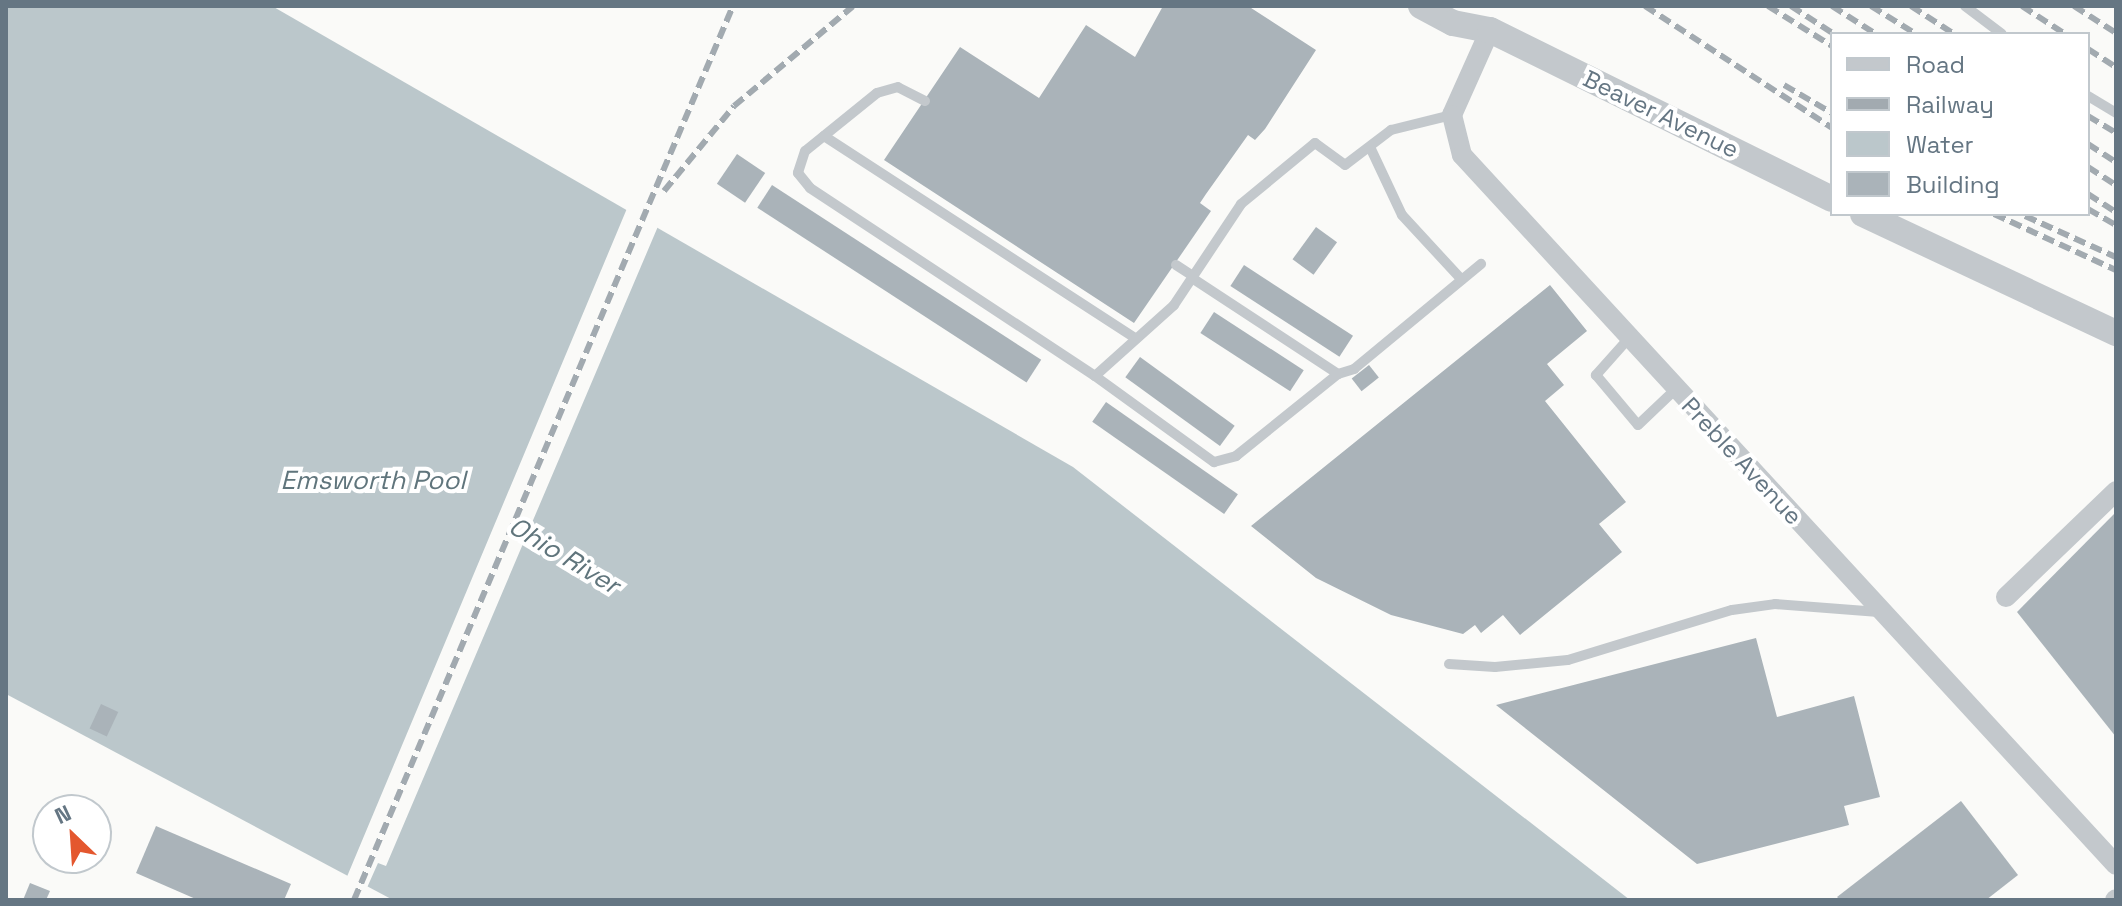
<!DOCTYPE html>
<style>
body{margin:0}
#map{position:relative;width:2122px;height:906px;overflow:hidden;background:#fafaf8;font-family:"Space Grotesk",sans-serif}
div>[style]{position:absolute}
[style*='--x']{left:calc(var(--x)*1px);top:calc(var(--y)*1px);width:calc(var(--w)*1px);rotate:calc(var(--a)*1deg)}
.water>*{inset:0;background:#bbc7cb}
.pier>*{inset:0;background:#fafaf8}
.building>*{inset:0;background:#aab3b9;transform-origin:0 0}
.service>*{height:10px;margin:-5px;padding:0 5px;transform-origin:5px;border-radius:5px;background:#c3c8cc}
.minor>*{height:20px;margin:-10px;padding:0 10px;transform-origin:10px;border-radius:10px;background:#c3c8cc}
.tertiary>*{height:26px;margin:-13px;padding:0 13px;transform-origin:13px;border-radius:13px;background:#c3c8cc}
.rail>*{height:6px;margin-top:-3px;transform-origin:0;background:repeating-linear-gradient(90deg,#a2aab0 0 12px,transparent 0 18px)}
span{translate:-50% -50%;white-space:nowrap;text-align:center;line-height:1.15;-webkit-text-stroke:8px #fff;paint-order:stroke}
.street-label{font-size:24px;color:#657683}
.water-label{font-size:26px;color:#60757c;font-style:italic}
.frame{position:absolute;inset:0;border:8px solid #657683;pointer-events:none}
.legend{position:absolute;left:1830px;top:32px;width:260px;height:184px;box-sizing:border-box;background:#fff;border:2px solid #c1c8cd;margin:0;padding:10px 14px;list-style:none;font-size:24px;color:#657683}
.legend li{display:flex;align-items:center;gap:16px;height:40px}
.legend b{width:40px;border:2px solid #c1c8cd}
.north{position:absolute;left:32px;top:794px;width:80px;height:80px;box-sizing:border-box;background:#fff;border:2px solid #c1c8cd;border-radius:50%;rotate:335deg;font-size:22px;font-weight:700;line-height:32px;text-align:center;color:#657683}
.north::after{content:'';display:block;margin:auto;width:28px;height:36px;background:#e4572e;clip-path:polygon(50% 0,100% 100%,50% 72%,0 100%)}
</style>
<div id="map">
<div class="water">
<i style="clip-path:polygon(6px 6px,272px 6px,1073px 467px,1630px 900px,393px 900px,6px 694px)"></i>
</div>
<div class="pier">
<i style="clip-path:polygon(628px 206px,659px 224px,386px 866px,378px 863px,366px 890px,346px 879px)"></i>
</div>
<div class="building">
<i style="clip-path:polygon(1163px 6px,1248px 6px,1316px 50px,1265px 129px,1255px 140px,1248px 135px,1206px 194px,1200px 203px,1211px 211px,1134px 323px,884px 160px,960px 47px,1039px 98px,1086px 25px,1135px 57px)"></i>
<i style="left:737px;top:154px;width:34px;height:36px;rotate:34deg"></i>
<i style="left:772px;top:185px;width:321px;height:27px;rotate:33deg"></i>
<i style="left:1316px;top:227px;width:26px;height:40px;rotate:36deg"></i>
<i style="left:1244px;top:265px;width:130px;height:25px;rotate:33deg"></i>
<i style="clip-path:polygon(1550px 285px,1587px 331px,1547px 364px,1564px 385px,1545px 401px,1626px 502px,1599px 524px,1622px 552px,1520px 635px,1503px 615px,1481px 633px,1475px 625px,1463px 634px,1391px 615px,1316px 578px,1251px 526px)"></i>
<i style="left:1214px;top:312px;width:107px;height:25px;rotate:33deg"></i>
<i style="left:1140px;top:357px;width:117px;height:25px;rotate:36deg"></i>
<i style="left:1369px;top:365px;width:16px;height:22px;rotate:52deg"></i>
<i style="left:1106px;top:402px;width:161px;height:24px;rotate:35deg"></i>
<i style="clip-path:polygon(2116px 512px,2116px 737px,2017px 612px)"></i>
<i style="clip-path:polygon(1756px 638px,1777px 717px,1854px 696px,1880px 797px,1844px 806px,1849px 825px,1697px 864px,1496px 705px)"></i>
<i style="left:101px;top:704px;width:19px;height:27px;rotate:25deg"></i>
<i style="clip-path:polygon(1961px 801px,2018px 875px,1986px 900px,1840px 900px,1837px 897px)"></i>
<i style="clip-path:polygon(156px 826px,291px 884px,284px 900px,198px 900px,136px 873px)"></i>
<i style="clip-path:polygon(30px 883px,50px 891px,46px 900px,23px 900px)"></i>
</div>
<div class="service">
<i style="--x:1965;--y:6;--w:46;--a:37.1"></i>
<i style="--x:2088;--y:96;--w:33;--a:31"></i>
<i style="--x:925;--y:101;--w:30;--a:-153"></i>
<i style="--x:898;--y:87;--w:22;--a:164"></i>
<i style="--x:877;--y:93;--w:92;--a:141.1"></i>
<i style="--x:805;--y:151;--w:23;--a:108"></i>
<i style="--x:798;--y:173;--w:19;--a:51"></i>
<i style="--x:810;--y:188;--w:341;--a:33.4"></i>
<i style="--x:1095;--y:376;--w:147;--a:35.9"></i>
<i style="--x:1214;--y:462;--w:23;--a:-15"></i>
<i style="--x:1236;--y:456;--w:131;--a:-38.8"></i>
<i style="--x:1338;--y:374;--w:17;--a:-17"></i>
<i style="--x:1354;--y:369;--w:165;--a:-39.6"></i>
<i style="--x:824;--y:136;--w:372;--a:33"></i>
<i style="--x:1370;--y:147;--w:75;--a:64.8"></i>
<i style="--x:1402;--y:215;--w:88;--a:47.3"></i>
<i style="--x:1176;--y:265;--w:20;--a:33"></i>
<i style="--x:1192;--y:278;--w:175;--a:33.3"></i>
<i style="--x:1629;--y:338;--w:50;--a:131.7"></i>
<i style="--x:1596;--y:375;--w:65;--a:50"></i>
<i style="--x:1638;--y:425;--w:52;--a:-43.5"></i>
<i style="--x:1095;--y:376;--w:106;--a:-41.9"></i>
<i style="--x:1174;--y:305;--w:121;--a:-56.4"></i>
<i style="--x:1241;--y:204;--w:96;--a:-39.5"></i>
<i style="--x:1315;--y:143;--w:37;--a:36"></i>
<i style="--x:1345;--y:165;--w:58;--a:-37.3"></i>
<i style="--x:1391;--y:130;--w:63;--a:-13.8"></i>
<i style="--x:1449;--y:664;--w:46;--a:3.7"></i>
<i style="--x:1495;--y:667;--w:73;--a:-5.5"></i>
<i style="--x:1568;--y:660;--w:171;--a:-17"></i>
<i style="--x:1732;--y:610;--w:43;--a:-7.9"></i>
<i style="--x:1775;--y:604;--w:104;--a:4.4"></i>
</div>
<div class="minor">
<i style="--x:1490;--y:30;--w:93;--a:114.1"></i>
<i style="--x:1452;--y:115;--w:41;--a:76"></i>
<i style="--x:1462;--y:155;--w:965;--a:47.35"></i>
<i style="--x:2006;--y:597;--w:153;--a:-43.9"></i>
<i style="--x:2115;--y:900;--w:1;--a:-45"></i>
</div>
<div class="tertiary">
<i style="--x:1421;--y:6;--w:36;--a:28"></i>
<i style="--x:1453;--y:23;--w:38;--a:11"></i>
<i style="--x:1490;--y:30;--w:381;--a:26.3"></i>
<i style="--x:1863;--y:214;--w:280;--a:25.2"></i>
</div>
<div class="rail">
<i style="--x:1645;--y:6;--w:223;--a:33.1"></i>
<i style="--x:1768;--y:6;--w:75;--a:32"></i>
<i style="--x:1791;--y:6;--w:48;--a:33"></i>
<i style="--x:1832;--y:6;--w:52;--a:32.5"></i>
<i style="--x:1871;--y:6;--w:53;--a:31.9"></i>
<i style="--x:1911;--y:6;--w:51;--a:33.1"></i>
<i style="--x:2022;--y:6;--w:51;--a:33.1"></i>
<i style="--x:2074;--y:6;--w:50;--a:32.7"></i>
<i style="--x:2088;--y:49;--w:33;--a:33"></i>
<i style="--x:1784;--y:85;--w:56;--a:30.3"></i>
<i style="--x:2088;--y:116;--w:33;--a:31"></i>
<i style="--x:2088;--y:144;--w:33;--a:33"></i>
<i style="--x:2088;--y:167;--w:33;--a:33"></i>
<i style="--x:664;--y:191;--w:110;--a:-50.5"></i>
<i style="--x:734;--y:106;--w:155;--a:-40"></i>
<i style="--x:2088;--y:194;--w:33;--a:33"></i>
<i style="--x:2088;--y:209;--w:32;--a:30"></i>
<i style="--x:1994;--y:214;--w:134;--a:24.7"></i>
<i style="--x:2025;--y:216;--w:100;--a:24.3"></i>
<i style="--x:354;--y:900;--w:971;--a:-67.03"></i>
</div>
<div class="street-label">
<span style="left:1661px;top:114px;rotate:26deg">Beaver Avenue</span>
<span style="left:1742px;top:461px;rotate:47deg">Preble Avenue</span>
</div>
<div class="water-label">
<span style="left:373px;top:481px">Emsworth Pool</span>
<span style="left:564px;top:556px;rotate:31deg">Ohio River</span>
</div>
<div class="frame"></div>
<ul class="legend">
<li><b style="height:10px;background:#c3c8cc"></b>Road</li>
<li><b style="height:10px;background:#a2aab0"></b>Railway</li>
<li><b style="height:22px;background:#bbc7cb"></b>Water</li>
<li><b style="height:22px;background:#aab3b9"></b>Building</li>
</ul>
<div class="north">N</div>
</div>
